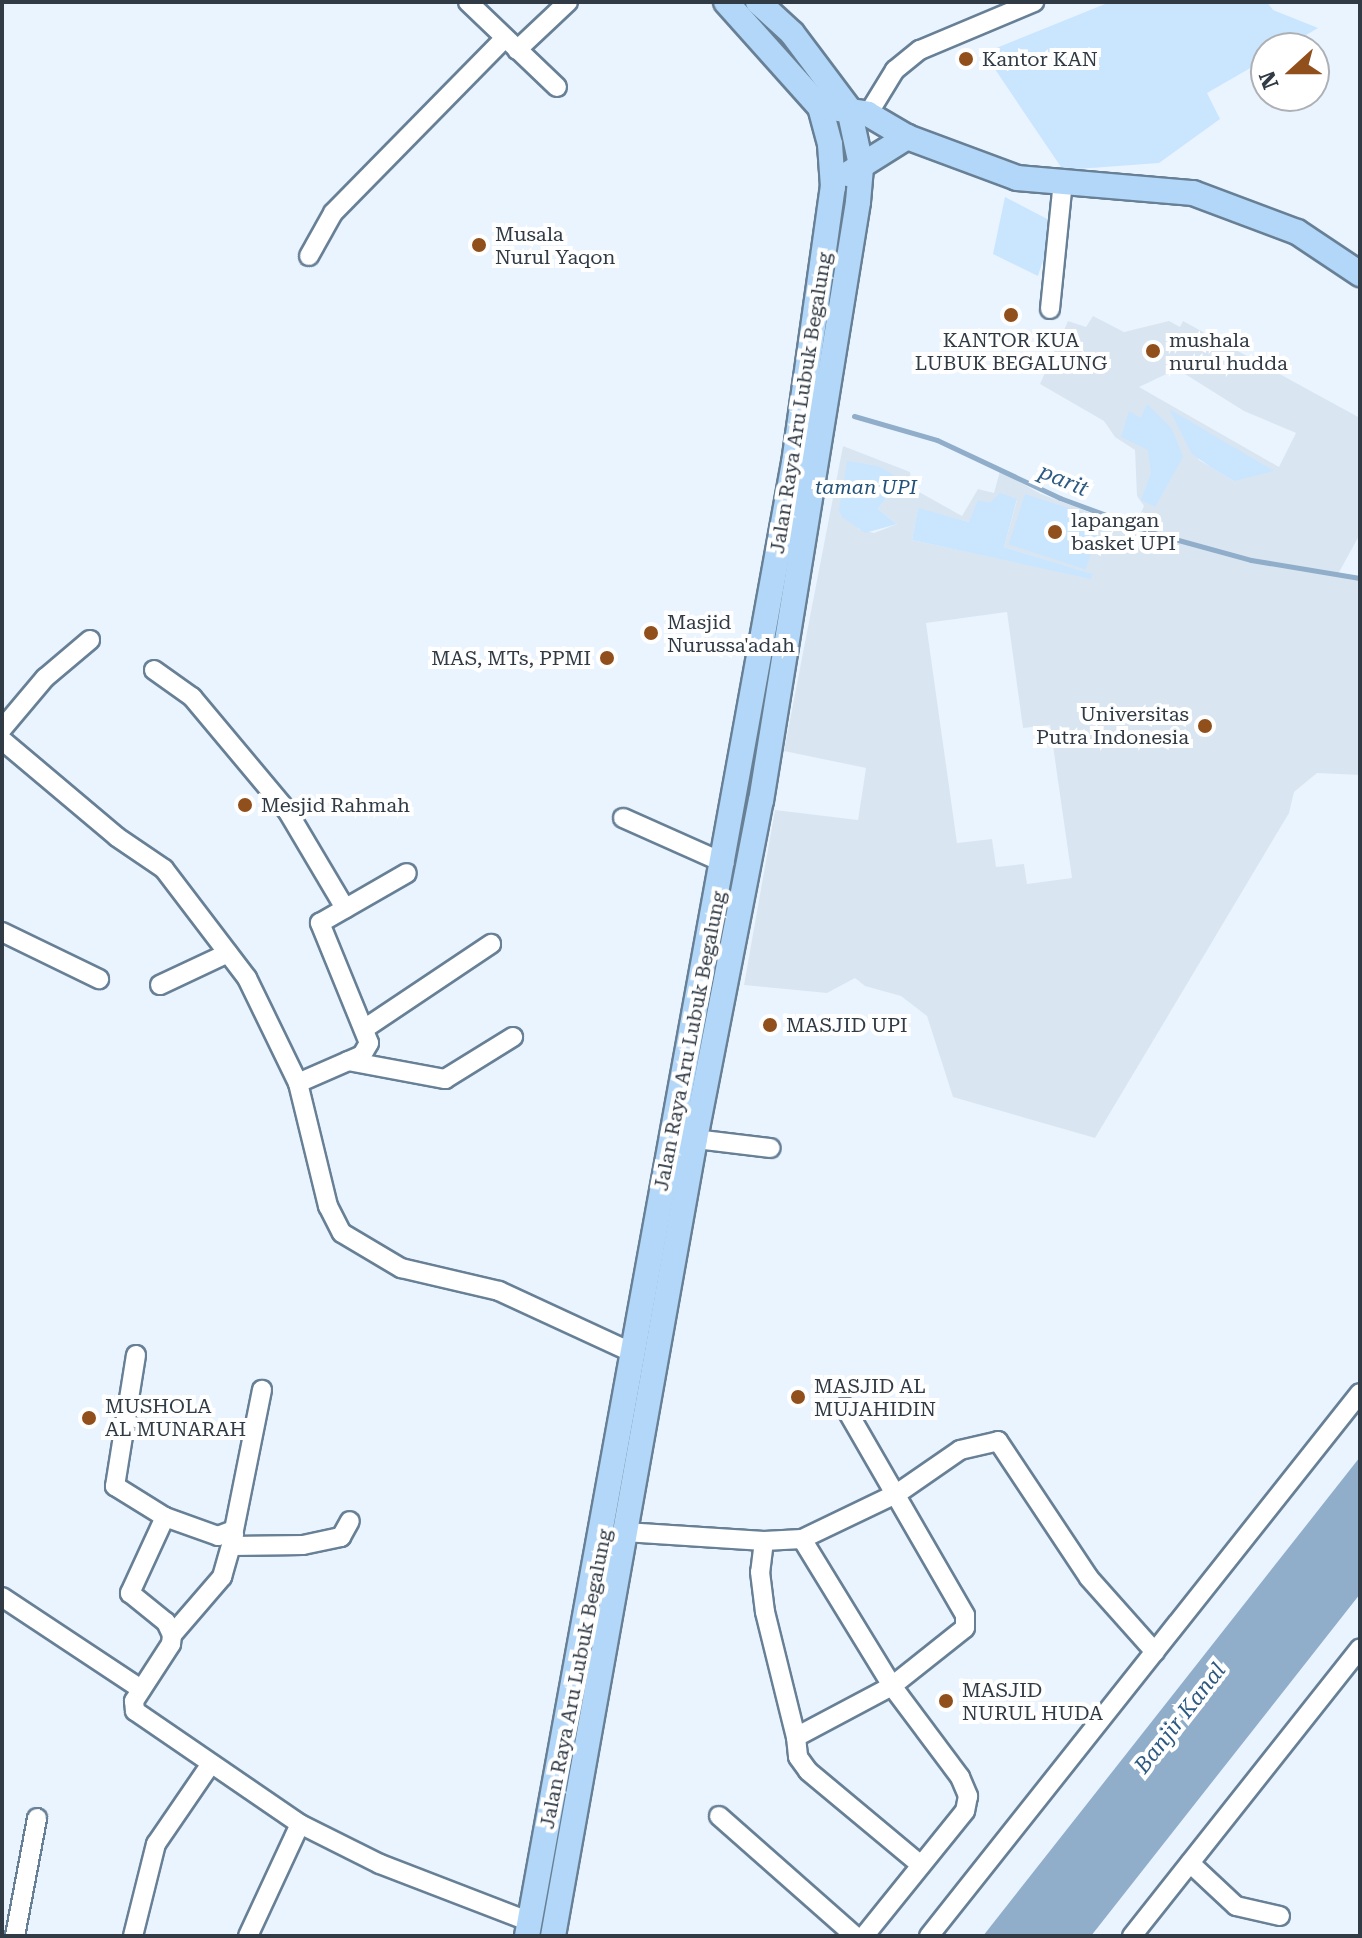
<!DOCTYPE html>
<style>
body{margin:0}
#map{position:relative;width:1362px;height:1938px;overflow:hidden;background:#eaf4ff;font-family:"Roboto Serif",serif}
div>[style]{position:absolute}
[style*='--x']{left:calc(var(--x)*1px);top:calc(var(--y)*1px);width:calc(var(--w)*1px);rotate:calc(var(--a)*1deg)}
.built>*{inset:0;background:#d9e6f2}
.green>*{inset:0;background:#cae5fe;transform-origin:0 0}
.water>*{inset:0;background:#90adca}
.stream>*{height:5px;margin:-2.5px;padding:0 2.5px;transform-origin:2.5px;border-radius:2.5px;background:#90adca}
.roads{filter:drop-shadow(2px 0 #688096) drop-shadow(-2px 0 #688096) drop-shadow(0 2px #688096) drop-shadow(0 -2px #688096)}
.minor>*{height:18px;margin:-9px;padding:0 9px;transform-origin:9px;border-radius:9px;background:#fff}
.major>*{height:24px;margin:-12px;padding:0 12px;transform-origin:12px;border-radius:12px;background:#b3d7f8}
.dots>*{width:22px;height:22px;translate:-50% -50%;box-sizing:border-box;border:4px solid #fff;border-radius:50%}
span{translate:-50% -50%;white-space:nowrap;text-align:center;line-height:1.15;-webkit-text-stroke:8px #fff;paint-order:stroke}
.poi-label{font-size:20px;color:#313b45}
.left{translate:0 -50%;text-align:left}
.right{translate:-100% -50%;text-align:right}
.street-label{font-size:20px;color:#313b45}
.park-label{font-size:20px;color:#235178;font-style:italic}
.water-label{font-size:22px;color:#2d5a82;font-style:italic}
.frame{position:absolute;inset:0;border:4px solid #313b45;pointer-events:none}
.north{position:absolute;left:1250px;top:32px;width:80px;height:80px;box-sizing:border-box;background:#fff;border:2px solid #adb1b5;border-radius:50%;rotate:249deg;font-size:22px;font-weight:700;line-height:32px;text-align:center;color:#313b45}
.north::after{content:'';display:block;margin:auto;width:28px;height:36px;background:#904f1b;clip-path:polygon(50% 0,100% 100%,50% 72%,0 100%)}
</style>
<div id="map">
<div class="built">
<i style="clip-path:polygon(evenodd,1093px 316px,1124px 332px,1169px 321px,1180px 327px,1183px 321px,1360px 418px,1360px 534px,1338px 574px,1360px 578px,1360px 775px,1317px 773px,1294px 792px,1289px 813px,1095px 1138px,953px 1097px,927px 1016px,901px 996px,865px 986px,855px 978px,827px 993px,744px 985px,775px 810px,858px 820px,866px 768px,784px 751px,843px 446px,910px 472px,912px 488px,962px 516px,978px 489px,994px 493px,1000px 471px,1041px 494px,1134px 529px,1144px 506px,1137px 496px,1135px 450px,1115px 437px,1104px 421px,1040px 384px,1068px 321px,1086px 327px,1093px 316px,1177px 369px,1244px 411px,1296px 433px,1279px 467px,1139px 387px,1177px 369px,1093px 316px,1171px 410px,1234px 481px,1199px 460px,1171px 410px,1093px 316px,899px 478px,900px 493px,892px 490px,878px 509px,897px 524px,874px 533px,858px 529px,899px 478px,1093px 316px,1017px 500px,1004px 547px,1092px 574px,1091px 578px,912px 540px,918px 509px,969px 522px,990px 503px,1017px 500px,1093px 316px,1007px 612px,1023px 728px,1050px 725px,1072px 878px,1027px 884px,1024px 864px,996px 867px,992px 839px,957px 843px,926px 623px,1007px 612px)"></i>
</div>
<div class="green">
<i style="clip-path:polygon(1110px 2px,1267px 2px,1273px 10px,1318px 28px,1284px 48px,1266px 48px,1266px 59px,1207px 93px,1220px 119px,1159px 163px,1063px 170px,984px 53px)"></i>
<i style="clip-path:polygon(1005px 197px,1055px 223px,1038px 276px,993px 254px)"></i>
<i style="clip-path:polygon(1147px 404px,1172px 429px,1183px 457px,1155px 507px,1141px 500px,1151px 473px,1148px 450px,1121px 437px,1129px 411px,1141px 418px)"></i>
<i style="clip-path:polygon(1169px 409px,1274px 471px,1234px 481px,1212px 468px,1192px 454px)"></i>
<i style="clip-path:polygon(847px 461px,878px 466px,899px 478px,900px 494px,892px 490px,878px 509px,897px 524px,865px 533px,842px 517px,839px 510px)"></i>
<i style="clip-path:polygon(1000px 493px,1017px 499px,1004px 547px,1093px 574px,1091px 579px,912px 540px,918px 508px,969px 522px,978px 500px,990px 503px)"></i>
<i style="left:1025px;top:494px;width:81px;height:53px;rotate:18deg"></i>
</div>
<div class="water">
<i style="clip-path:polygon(1360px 1457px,1360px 1594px,1091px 1936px,983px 1936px)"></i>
</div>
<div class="stream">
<i style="--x:854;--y:416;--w:86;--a:16.1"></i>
<i style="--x:937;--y:440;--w:136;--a:25.2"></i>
<i style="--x:1060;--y:498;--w:107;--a:20.3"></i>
<i style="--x:1160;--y:535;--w:94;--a:15.4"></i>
<i style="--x:1251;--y:560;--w:110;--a:9.4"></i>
</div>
<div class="roads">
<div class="minor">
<i style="--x:468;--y:2;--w:123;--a:43.7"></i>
<i style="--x:517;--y:50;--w:70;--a:-43.3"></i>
<i style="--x:868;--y:114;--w:52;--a:-58.5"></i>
<i style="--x:895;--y:70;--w:32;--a:-39"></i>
<i style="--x:920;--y:50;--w:124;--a:-22.8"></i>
<i style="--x:309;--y:256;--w:49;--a:-60.8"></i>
<i style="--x:333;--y:213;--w:244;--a:-45.5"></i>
<i style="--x:1050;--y:309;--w:128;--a:-84.2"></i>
<i style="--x:154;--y:670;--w:47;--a:35.4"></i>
<i style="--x:192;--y:697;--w:150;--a:50.1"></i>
<i style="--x:288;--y:812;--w:112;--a:59.3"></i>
<i style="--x:2;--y:729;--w:67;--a:-49.9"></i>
<i style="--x:45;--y:678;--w:59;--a:-40.2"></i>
<i style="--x:2;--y:740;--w:150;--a:40.1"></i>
<i style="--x:117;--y:837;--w:57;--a:34.2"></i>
<i style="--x:164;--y:869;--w:137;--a:52.7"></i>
<i style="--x:247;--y:978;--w:117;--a:64.1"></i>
<i style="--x:298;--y:1083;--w:127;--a:76.3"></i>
<i style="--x:328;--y:1206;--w:30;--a:63"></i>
<i style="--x:342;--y:1233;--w:69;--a:30.7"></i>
<i style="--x:401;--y:1268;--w:101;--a:13.2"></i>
<i style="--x:499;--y:1291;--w:148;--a:24.8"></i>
<i style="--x:623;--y:818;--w:111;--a:24"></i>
<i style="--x:2;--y:932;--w:108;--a:25.9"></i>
<i style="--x:160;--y:985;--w:75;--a:-25.2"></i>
<i style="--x:364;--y:1029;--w:153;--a:-33.8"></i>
<i style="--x:348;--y:1061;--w:99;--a:10.5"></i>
<i style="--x:445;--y:1079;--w:80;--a:-31.7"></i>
<i style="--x:298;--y:1083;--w:70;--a:-23.6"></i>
<i style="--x:362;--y:1055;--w:14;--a:-60"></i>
<i style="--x:369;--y:1043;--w:130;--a:-112.2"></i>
<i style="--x:320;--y:923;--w:100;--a:-29.9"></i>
<i style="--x:695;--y:1139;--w:76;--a:6.8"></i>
<i style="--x:136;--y:1355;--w:133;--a:99.1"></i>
<i style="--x:115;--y:1486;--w:59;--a:31.8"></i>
<i style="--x:165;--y:1517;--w:84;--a:114.7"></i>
<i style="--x:130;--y:1593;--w:46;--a:38.9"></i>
<i style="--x:166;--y:1622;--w:14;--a:65"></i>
<i style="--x:172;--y:1635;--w:9;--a:96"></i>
<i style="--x:171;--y:1644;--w:68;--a:123"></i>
<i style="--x:134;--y:1701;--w:10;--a:84"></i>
<i style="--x:135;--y:1711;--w:200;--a:34.4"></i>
<i style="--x:300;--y:1824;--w:89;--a:26.6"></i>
<i style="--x:380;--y:1864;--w:161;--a:21.1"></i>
<i style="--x:165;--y:1517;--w:56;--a:19.7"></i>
<i style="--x:218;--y:1536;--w:17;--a:-21"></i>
<i style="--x:234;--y:1530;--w:143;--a:-78.7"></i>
<i style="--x:625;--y:1532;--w:139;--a:3.7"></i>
<i style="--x:764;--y:1541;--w:38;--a:-3"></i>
<i style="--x:802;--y:1539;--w:106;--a:-25.6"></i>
<i style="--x:898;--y:1493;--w:75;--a:-34.7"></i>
<i style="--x:960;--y:1450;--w:39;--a:-13"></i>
<i style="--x:998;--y:1441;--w:164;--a:56.4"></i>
<i style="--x:1089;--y:1578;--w:99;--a:48.3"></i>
<i style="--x:802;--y:1539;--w:172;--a:58.5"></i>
<i style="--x:892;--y:1686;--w:114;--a:53.2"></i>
<i style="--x:960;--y:1777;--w:21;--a:67"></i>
<i style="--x:968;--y:1796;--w:15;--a:101"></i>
<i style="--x:965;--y:1811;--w:161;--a:128.9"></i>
<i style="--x:764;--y:1541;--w:31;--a:97"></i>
<i style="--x:760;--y:1572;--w:40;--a:82.9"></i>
<i style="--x:765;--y:1612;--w:129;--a:76.1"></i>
<i style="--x:796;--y:1737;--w:109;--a:-28"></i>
<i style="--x:892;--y:1686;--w:93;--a:-38.5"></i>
<i style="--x:965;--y:1628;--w:13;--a:-90"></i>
<i style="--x:965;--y:1615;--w:240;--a:-120"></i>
<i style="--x:232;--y:1546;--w:71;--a:-0.8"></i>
<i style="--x:303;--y:1545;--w:39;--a:-12"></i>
<i style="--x:341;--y:1537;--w:18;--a:-61"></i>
<i style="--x:2;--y:1597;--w:167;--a:33.5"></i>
<i style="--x:172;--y:1635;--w:77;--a:-49.2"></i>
<i style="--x:222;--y:1577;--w:44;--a:-74.1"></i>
<i style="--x:796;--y:1737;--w:20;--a:84"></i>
<i style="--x:798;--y:1757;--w:17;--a:54"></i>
<i style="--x:808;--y:1771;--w:147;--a:39.8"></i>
<i style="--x:719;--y:1816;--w:181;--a:41.4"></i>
<i style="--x:1190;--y:1863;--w:63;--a:43.1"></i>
<i style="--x:1236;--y:1906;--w:45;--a:12.8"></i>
<i style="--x:15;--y:1936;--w:120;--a:-79.4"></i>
<i style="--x:133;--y:1936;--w:95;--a:-76"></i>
<i style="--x:156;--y:1844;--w:96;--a:-55.6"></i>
<i style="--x:248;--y:1936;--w:123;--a:-65.1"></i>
<i style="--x:929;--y:1936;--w:693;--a:-51.56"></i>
<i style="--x:1132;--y:1936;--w:367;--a:-51.6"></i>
</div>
<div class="major">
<i style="--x:838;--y:109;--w:30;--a:9"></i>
<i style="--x:868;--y:114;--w:45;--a:30.5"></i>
<i style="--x:907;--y:137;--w:117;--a:20.4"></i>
<i style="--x:1017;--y:178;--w:177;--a:4.9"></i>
<i style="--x:1193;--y:193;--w:111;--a:20.6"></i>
<i style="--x:1297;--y:232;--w:76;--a:33.7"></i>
<i style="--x:848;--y:174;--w:70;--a:-32.1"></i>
<i style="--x:527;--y:1936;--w:1497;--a:-79.73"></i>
<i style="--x:794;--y:463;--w:279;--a:-82"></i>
<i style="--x:833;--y:187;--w:43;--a:-94"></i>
<i style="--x:830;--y:144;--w:38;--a:-105"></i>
<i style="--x:820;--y:107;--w:141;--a:-131.8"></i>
<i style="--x:553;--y:1936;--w:810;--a:-79.9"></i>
<i style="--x:695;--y:1139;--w:344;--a:-79"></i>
<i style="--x:761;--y:801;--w:607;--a:-80.8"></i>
<i style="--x:858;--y:202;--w:37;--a:-85"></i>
<i style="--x:861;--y:165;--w:57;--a:-102.1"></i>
<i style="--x:849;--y:109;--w:95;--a:-126.9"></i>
<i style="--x:792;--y:33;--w:46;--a:-137.6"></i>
</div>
</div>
<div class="dots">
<i style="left:966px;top:59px;background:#904f1b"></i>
<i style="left:479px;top:245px;background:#904f1b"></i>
<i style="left:1011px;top:315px;background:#904f1b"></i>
<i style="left:1153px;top:351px;background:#904f1b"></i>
<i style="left:1055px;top:532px;background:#904f1b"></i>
<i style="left:651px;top:633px;background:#904f1b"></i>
<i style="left:607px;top:658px;background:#904f1b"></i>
<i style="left:1205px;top:726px;background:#904f1b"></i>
<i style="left:245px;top:805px;background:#904f1b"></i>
<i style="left:770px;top:1025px;background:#904f1b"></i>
<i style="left:798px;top:1397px;background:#904f1b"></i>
<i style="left:89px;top:1418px;background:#904f1b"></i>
<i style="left:946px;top:1701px;background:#904f1b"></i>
</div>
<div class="poi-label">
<span class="left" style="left:982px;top:59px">Kantor KAN</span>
<span class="left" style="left:495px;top:246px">Musala<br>Nurul Yaqon</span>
<span style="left:1011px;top:352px">KANTOR KUA<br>LUBUK BEGALUNG</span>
<span class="left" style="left:1169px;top:352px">mushala<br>nurul hudda</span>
<span class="left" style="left:1071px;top:532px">lapangan<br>basket UPI</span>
<span class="left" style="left:667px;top:634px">Masjid<br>Nurussa'adah</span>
<span class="right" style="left:591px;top:658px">MAS, MTs, PPMI</span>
<span class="right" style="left:1189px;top:726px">Universitas<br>Putra Indonesia</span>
<span class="left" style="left:261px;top:805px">Mesjid Rahmah</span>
<span class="left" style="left:786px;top:1025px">MASJID UPI</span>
<span class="left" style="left:814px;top:1398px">MASJID AL<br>MUJAHIDIN</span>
<span class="left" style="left:105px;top:1418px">MUSHOLA<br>AL MUNARAH</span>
<span class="left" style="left:962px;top:1702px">MASJID<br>NURUL HUDA</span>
</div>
<div class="street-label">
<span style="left:801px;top:403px;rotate:-81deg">Jalan Raya Aru Lubuk Begalung</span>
<span style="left:690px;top:1041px;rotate:-79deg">Jalan Raya Aru Lubuk Begalung</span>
<span style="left:576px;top:1679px;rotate:-79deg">Jalan Raya Aru Lubuk Begalung</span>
</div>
<div class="park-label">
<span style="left:866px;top:487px">taman UPI</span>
</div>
<div class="water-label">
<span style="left:1064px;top:480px;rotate:23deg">parit</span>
<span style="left:1180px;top:1718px;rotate:-52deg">Banjir Kanal</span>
</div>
<div class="frame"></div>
<div class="north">N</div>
</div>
